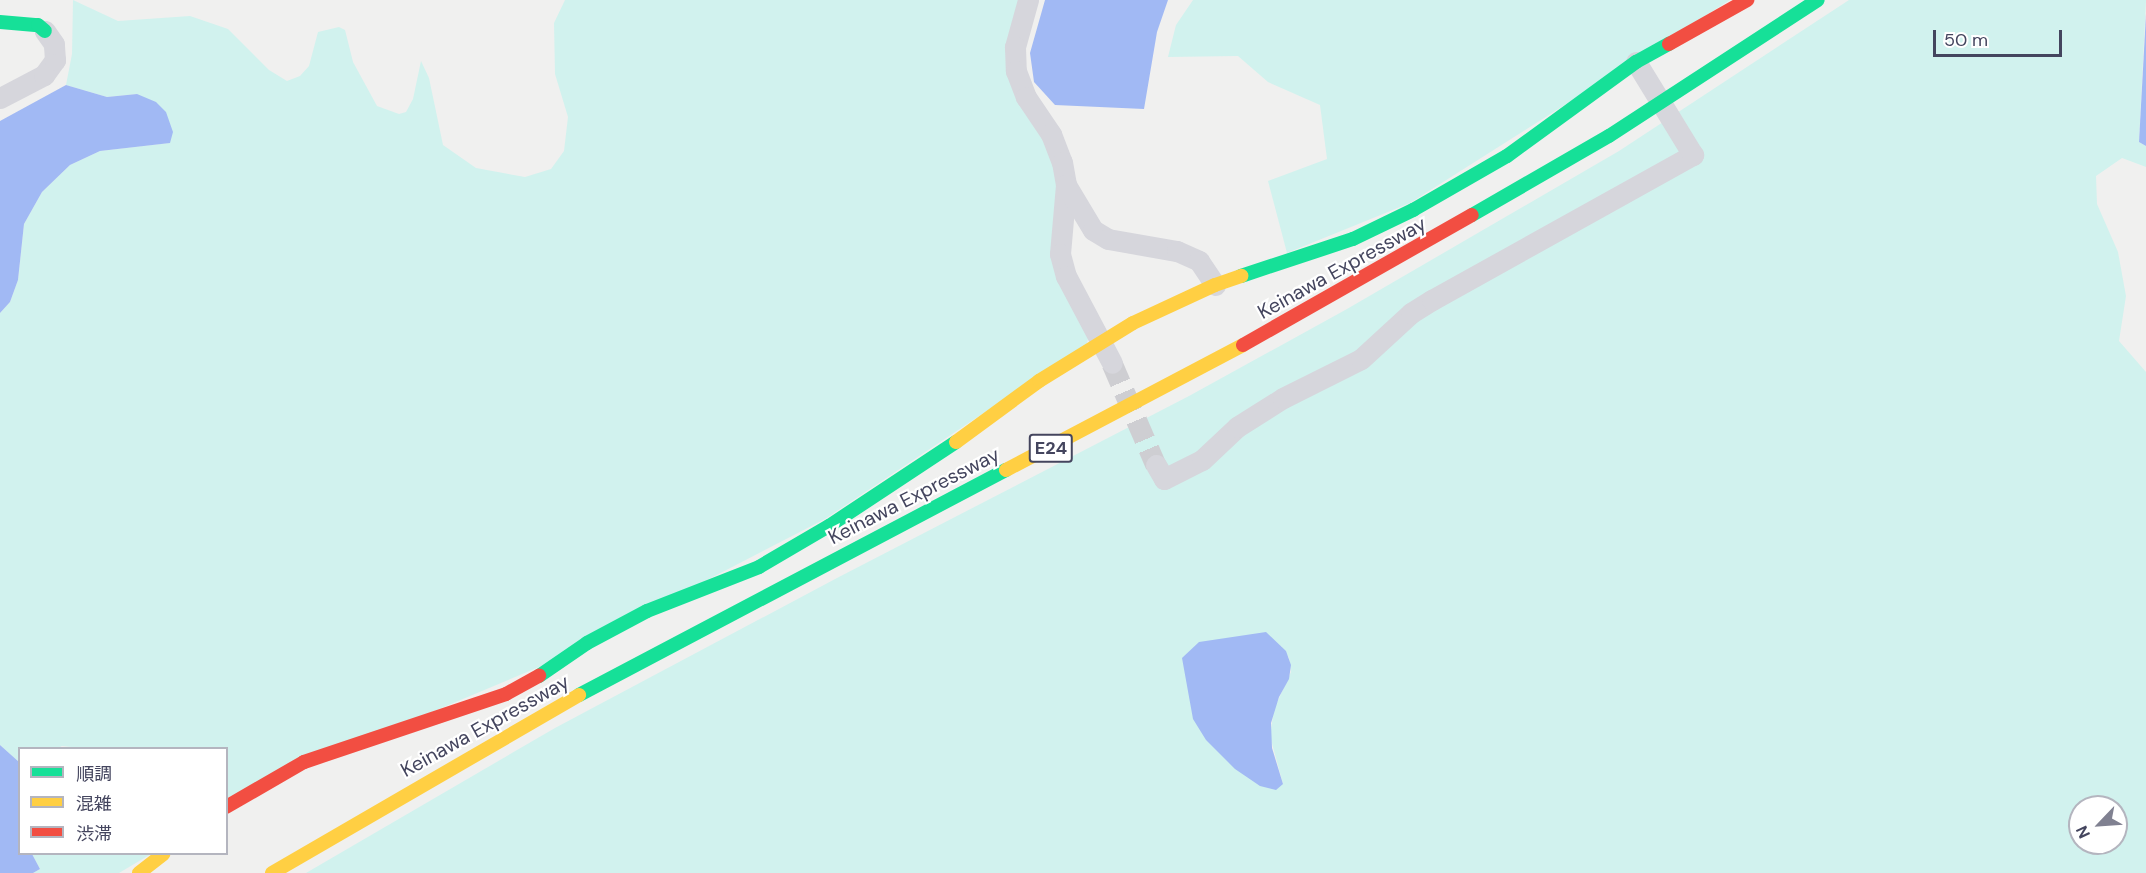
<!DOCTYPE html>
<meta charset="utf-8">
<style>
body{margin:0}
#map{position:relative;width:2146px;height:873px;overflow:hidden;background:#f0f0ef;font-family:"DM Sans","Noto Sans JP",sans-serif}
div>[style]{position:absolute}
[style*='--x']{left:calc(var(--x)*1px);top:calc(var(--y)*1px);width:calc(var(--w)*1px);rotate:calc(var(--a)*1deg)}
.green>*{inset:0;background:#d1f2ee}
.water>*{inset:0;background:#a1b9f4}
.street-tunnel>*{height:21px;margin-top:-10.5px;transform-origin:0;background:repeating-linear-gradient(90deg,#ceced2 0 21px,transparent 0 31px)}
.street>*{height:21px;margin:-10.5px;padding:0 10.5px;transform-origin:10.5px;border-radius:10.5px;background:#d6d6dc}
.fast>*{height:14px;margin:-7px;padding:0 7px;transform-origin:7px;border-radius:7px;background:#16e098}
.slow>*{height:14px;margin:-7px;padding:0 7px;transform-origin:7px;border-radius:7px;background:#ffcf43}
.jam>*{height:14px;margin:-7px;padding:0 7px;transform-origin:7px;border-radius:7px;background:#f24e42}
span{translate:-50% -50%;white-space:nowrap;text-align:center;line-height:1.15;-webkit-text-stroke:4.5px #fff;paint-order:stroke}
.shield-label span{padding:2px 4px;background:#fff;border:2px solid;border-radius:4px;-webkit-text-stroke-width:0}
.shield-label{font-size:18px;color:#44455e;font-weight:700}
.street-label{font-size:20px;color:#44455e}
.legend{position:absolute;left:18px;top:747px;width:210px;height:108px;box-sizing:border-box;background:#fff;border:2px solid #b4b5bf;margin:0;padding:8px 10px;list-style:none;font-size:18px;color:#44455e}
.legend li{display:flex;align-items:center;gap:12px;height:30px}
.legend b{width:30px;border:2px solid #b4b5bf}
.north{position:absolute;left:2068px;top:795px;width:60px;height:60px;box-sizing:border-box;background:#fff;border:2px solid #b4b5bf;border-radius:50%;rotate:245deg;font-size:16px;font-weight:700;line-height:24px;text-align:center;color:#44455e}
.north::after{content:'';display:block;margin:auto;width:21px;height:27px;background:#808191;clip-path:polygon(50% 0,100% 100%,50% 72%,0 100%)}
.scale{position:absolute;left:1933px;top:30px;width:129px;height:27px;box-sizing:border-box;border:3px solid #44455e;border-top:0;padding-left:8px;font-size:18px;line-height:21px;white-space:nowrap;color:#44455e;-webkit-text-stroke:4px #fff;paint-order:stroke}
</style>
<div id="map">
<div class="green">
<i style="clip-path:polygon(73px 0,118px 21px,190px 16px,228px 29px,269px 70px,287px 81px,300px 76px,309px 66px,318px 32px,339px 27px,345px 30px,353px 62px,377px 106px,399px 114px,406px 112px,413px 99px,421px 61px,429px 78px,443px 145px,476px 168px,525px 177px,551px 169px,564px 151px,568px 117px,555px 74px,554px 23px,565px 0,1019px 0,1031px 116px,1055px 165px,1057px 200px,1089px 332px,1087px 344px,825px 519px,539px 667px,227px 798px,226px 748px,80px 748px,62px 746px,58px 748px,20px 748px,19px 762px,0 745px,0 313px,10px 302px,18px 280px,24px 224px,42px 192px,70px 165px,100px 151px,169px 143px,137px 94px,107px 97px,66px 85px,72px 54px)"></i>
<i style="clip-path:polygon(1193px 0,1730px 0,1410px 203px,1287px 253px,1268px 181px,1327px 159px,1320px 105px,1268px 82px,1238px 56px,1168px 57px,1176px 25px)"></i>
<i style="clip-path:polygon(evenodd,1849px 0,2146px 0,2139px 142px,2146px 146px,2146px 167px,2122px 158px,2096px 176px,2097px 204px,2118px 252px,2126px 296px,2119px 341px,2146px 372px,2146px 873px,306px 873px,555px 728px,837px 578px,1189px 396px,1347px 309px,1619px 151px,1849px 0,1281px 646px,1289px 658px,1291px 672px,1274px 709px,1270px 736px,1283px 784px,1206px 740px,1281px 646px,1849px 0,2080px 807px,2116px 807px,2116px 843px,2080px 843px,2080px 807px)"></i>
<i style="clip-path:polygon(32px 854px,151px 854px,119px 873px,33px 873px,40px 869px)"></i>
</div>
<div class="water">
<i style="clip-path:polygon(1045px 0,1168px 0,1157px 32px,1144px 109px,1055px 105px,1034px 82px,1030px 53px)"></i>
<i style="clip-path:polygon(2146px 14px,2146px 146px,2139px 142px)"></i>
<i style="clip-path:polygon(66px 85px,107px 97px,137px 94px,156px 102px,166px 112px,173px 132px,170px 143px,100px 151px,70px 165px,42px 192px,24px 224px,18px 280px,10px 302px,0 313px,0 121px)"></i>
<i style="clip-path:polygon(1266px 632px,1286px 651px,1291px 665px,1289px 679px,1279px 697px,1271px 723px,1272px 748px,1283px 784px,1276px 790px,1260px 786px,1235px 769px,1206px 740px,1193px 719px,1182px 658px,1199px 642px)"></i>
<i style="clip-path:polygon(0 745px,19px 762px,20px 854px,32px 854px,40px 869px,33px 873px,0 873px)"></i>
</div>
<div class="street-tunnel">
<i style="--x:1112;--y:363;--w:111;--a:66.7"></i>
</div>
<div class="street">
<i style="--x:1028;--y:0;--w:49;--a:105.5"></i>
<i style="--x:1015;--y:47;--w:24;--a:88"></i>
<i style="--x:1016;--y:71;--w:28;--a:69"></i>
<i style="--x:1026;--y:97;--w:45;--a:56"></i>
<i style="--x:1051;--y:134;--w:30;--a:69"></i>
<i style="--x:1062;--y:162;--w:23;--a:80"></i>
<i style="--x:1066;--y:185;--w:69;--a:95"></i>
<i style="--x:1060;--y:254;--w:23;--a:75"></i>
<i style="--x:1066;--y:276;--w:98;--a:62.1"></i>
<i style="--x:0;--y:98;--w:50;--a:-27.6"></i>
<i style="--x:44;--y:75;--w:19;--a:-54"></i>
<i style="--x:55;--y:60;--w:16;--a:-94"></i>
<i style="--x:54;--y:44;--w:16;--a:-125"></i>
<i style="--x:1066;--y:185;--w:52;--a:59"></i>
<i style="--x:1093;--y:230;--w:17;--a:31"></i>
<i style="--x:1108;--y:239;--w:70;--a:9.9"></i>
<i style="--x:1177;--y:251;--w:24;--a:24"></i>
<i style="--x:1199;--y:261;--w:29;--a:56"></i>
<i style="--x:1156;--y:465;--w:16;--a:60"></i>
<i style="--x:1164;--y:479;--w:42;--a:-26.6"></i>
<i style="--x:1202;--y:460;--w:48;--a:-43.3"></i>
<i style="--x:1237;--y:427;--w:54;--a:-32.2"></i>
<i style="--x:1283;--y:398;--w:87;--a:-26.6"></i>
<i style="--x:1361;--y:359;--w:68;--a:-42.6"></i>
<i style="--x:1411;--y:313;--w:25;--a:-32"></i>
<i style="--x:1432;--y:300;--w:299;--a:-29.1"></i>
<i style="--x:1693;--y:155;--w:109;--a:-121.5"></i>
</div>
<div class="fast">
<i style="--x:0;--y:22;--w:38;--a:5"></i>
<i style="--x:38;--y:25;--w:9;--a:41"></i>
<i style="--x:1472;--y:215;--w:158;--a:-30"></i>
<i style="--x:1609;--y:136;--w:249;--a:-33.1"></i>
<i style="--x:1241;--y:276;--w:118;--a:-18.3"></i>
<i style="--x:1353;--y:239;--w:67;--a:-25.8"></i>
<i style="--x:1413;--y:210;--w:108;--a:-29.9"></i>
<i style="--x:1507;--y:156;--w:160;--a:-36.1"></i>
<i style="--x:1636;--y:62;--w:38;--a:-29"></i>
<i style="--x:539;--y:676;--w:58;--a:-34.5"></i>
<i style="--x:587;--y:643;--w:68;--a:-28.1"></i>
<i style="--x:647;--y:611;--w:120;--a:-21.4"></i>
<i style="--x:759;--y:567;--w:81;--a:-30.4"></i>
<i style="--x:829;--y:526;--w:152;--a:-33.5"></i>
<i style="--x:579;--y:695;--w:483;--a:-27.8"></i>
</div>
<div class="slow">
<i style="--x:956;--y:442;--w:103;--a:-36.3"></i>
<i style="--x:1039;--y:381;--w:110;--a:-31.7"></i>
<i style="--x:1133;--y:323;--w:90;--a:-24.9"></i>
<i style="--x:1215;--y:285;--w:28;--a:-19"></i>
<i style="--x:1006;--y:470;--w:268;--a:-27.8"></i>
<i style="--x:139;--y:873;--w:31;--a:-38"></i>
<i style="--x:272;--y:873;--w:355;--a:-30.1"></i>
</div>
<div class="jam">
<i style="--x:1669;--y:44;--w:90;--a:-29.4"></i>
<i style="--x:1243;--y:345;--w:263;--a:-29.6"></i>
<i style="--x:226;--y:807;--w:90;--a:-30"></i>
<i style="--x:304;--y:762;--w:213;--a:-18.6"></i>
<i style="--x:506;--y:694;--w:38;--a:-29"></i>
</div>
<div class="shield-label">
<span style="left:1051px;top:448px">E24</span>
</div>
<div class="street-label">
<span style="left:1342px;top:268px;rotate:-29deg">Keinawa Expressway</span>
<span style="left:914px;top:496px;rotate:-27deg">Keinawa Expressway</span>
<span style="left:485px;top:726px;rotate:-29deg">Keinawa Expressway</span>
</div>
<ul class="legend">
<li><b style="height:8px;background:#16e098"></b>順調</li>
<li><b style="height:8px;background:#ffcf43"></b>混雑</li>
<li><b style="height:8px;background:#f24e42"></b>渋滞</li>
</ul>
<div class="north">N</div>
<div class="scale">50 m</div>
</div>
